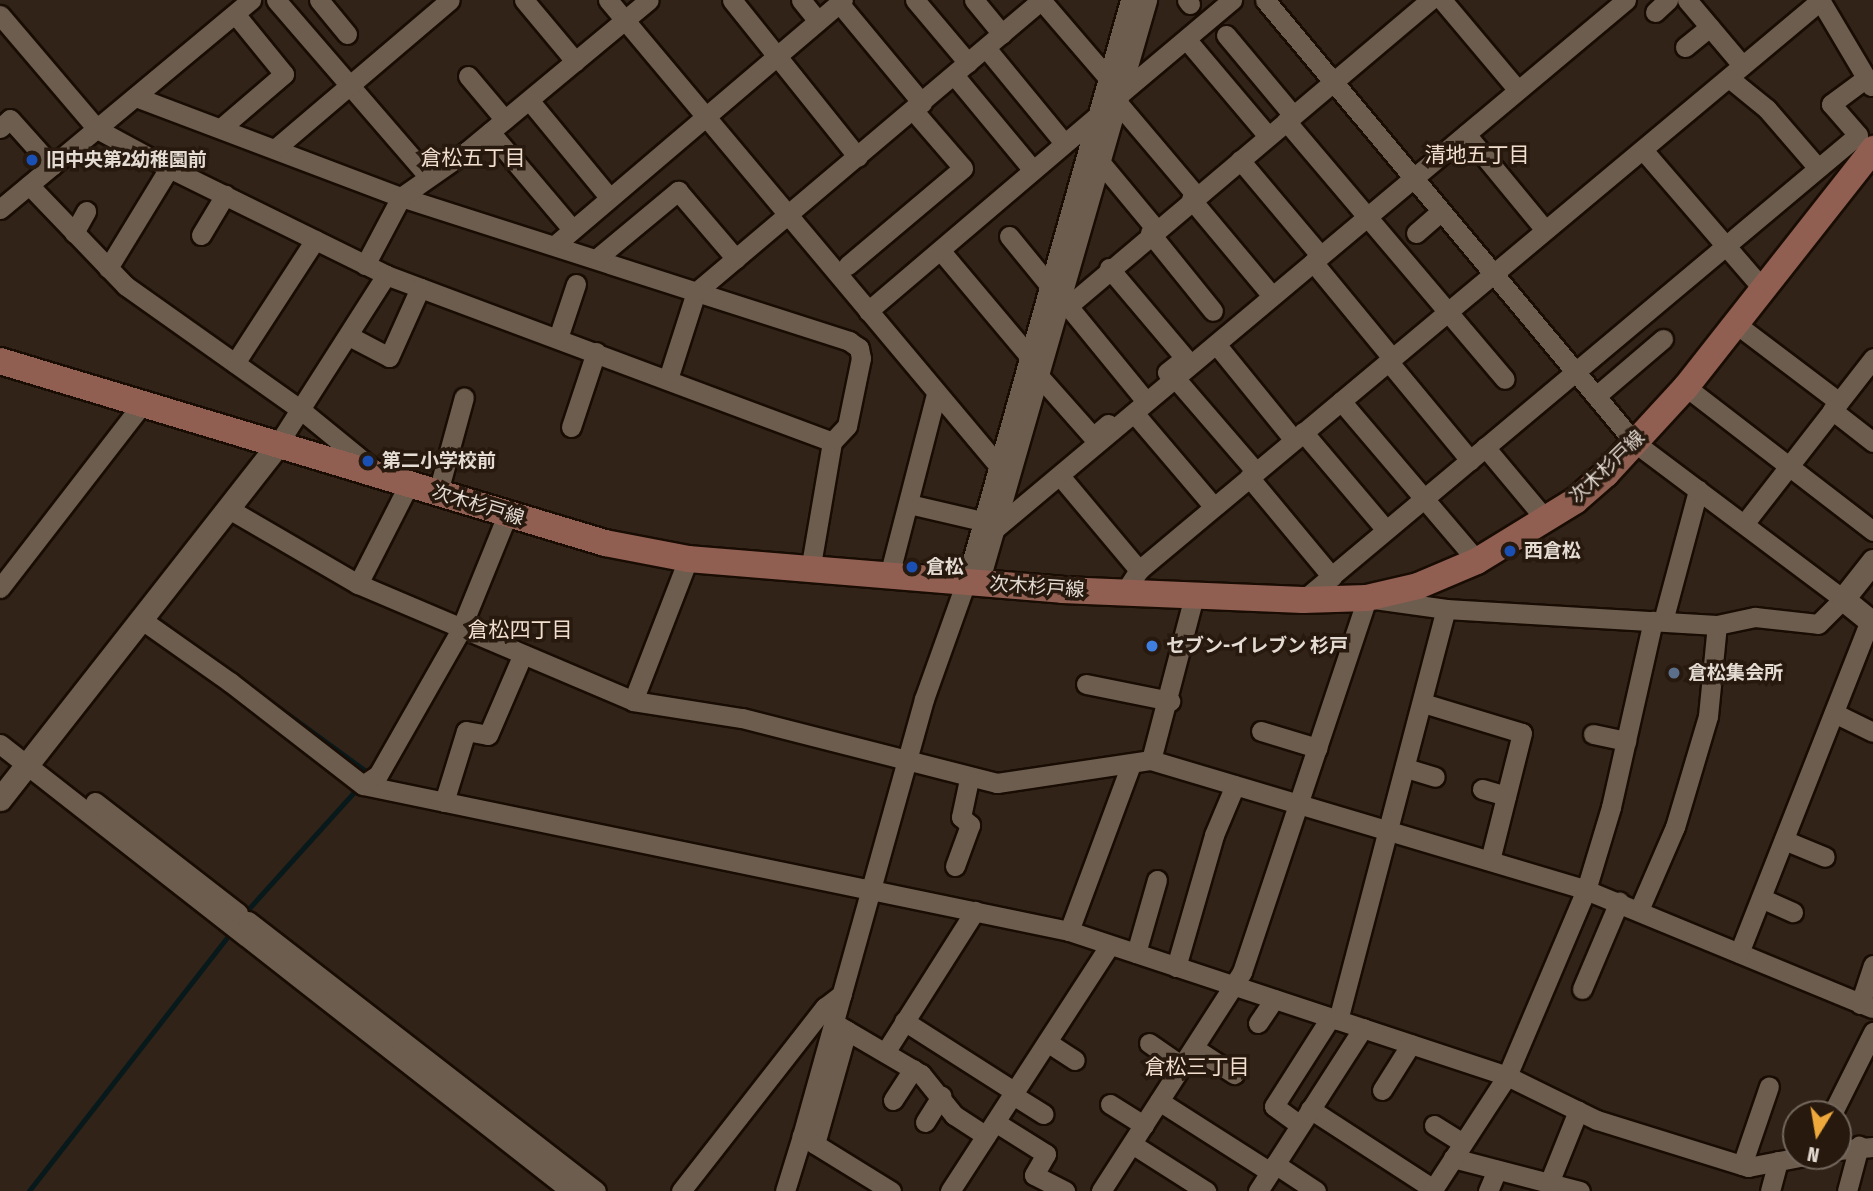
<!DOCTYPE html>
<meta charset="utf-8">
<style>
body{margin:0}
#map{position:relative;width:1873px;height:1191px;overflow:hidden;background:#312317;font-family:"Fira Sans Condensed","Noto Sans JP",sans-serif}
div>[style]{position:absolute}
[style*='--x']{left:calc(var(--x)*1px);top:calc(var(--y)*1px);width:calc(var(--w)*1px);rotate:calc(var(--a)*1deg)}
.stream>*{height:4.5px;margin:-2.25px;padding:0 2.25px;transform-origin:2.25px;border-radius:2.25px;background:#08191c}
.roads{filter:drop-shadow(2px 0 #180c03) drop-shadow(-2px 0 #180c03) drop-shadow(0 2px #180c03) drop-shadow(0 -2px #180c03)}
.minor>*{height:19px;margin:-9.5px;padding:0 9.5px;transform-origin:9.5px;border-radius:9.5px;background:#6d5d4f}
.tertiary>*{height:23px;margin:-11.5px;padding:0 11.5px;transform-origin:11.5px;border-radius:11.5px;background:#6d5d4f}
.secondary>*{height:26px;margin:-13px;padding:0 13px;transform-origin:13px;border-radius:13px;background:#905f52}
.dots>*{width:19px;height:19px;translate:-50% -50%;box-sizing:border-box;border:4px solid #27190e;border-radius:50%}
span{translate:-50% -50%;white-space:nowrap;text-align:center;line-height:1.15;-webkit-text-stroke:7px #27190e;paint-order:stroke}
.poi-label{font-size:19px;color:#e4dbd3;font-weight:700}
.left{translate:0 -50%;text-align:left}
.street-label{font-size:19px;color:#e4dbd3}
.neighbourhood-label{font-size:21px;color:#f1dece}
.north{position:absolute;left:1782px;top:1100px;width:70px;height:70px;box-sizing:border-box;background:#27190e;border:2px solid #73675d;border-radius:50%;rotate:191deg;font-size:19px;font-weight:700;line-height:28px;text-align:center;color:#e4dbd3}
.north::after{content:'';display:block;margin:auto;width:24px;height:32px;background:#eea83c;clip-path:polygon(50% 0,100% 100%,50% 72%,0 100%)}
</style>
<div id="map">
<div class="stream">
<i style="--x:158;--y:619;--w:14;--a:36"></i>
<i style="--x:269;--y:700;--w:125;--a:36.2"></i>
<i style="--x:244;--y:914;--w:170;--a:-47.9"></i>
<i style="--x:29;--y:1191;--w:328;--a:-52"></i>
</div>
<div class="roads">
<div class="minor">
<i style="--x:276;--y:0;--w:233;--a:49.2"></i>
<i style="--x:319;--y:0;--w:44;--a:50.5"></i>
<i style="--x:524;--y:0;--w:80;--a:50.1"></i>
<i style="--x:608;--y:0;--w:605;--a:50.02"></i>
<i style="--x:732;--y:0;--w:201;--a:51.3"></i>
<i style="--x:801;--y:0;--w:27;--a:51"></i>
<i style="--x:915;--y:0;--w:82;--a:49.9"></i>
<i style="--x:974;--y:0;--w:44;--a:50.5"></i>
<i style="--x:1041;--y:0;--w:103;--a:49.3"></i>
<i style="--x:1187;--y:0;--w:5;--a:53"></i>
<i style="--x:1442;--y:0;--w:116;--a:49.9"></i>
<i style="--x:1687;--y:0;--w:85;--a:49.8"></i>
<i style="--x:1820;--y:0;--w:100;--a:59.3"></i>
<i style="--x:839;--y:3;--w:130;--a:50.3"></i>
<i style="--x:1655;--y:12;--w:18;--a:-43"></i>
<i style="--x:0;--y:15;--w:150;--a:49.6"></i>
<i style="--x:97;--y:129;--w:82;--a:28.4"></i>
<i style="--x:169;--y:168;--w:242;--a:26.2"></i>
<i style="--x:386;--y:275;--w:476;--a:20.5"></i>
<i style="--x:832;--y:442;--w:131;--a:99.7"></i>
<i style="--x:1226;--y:35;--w:104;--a:50.1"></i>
<i style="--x:1186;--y:39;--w:127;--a:49.8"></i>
<i style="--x:1685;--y:47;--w:32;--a:-39"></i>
<i style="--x:986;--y:48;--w:123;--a:50.6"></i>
<i style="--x:954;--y:75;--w:122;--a:50.3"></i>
<i style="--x:468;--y:76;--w:57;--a:49.9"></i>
<i style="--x:1729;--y:78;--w:49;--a:39.2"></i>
<i style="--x:1767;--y:109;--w:77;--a:49.2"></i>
<i style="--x:1119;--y:95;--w:148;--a:-40.1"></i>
<i style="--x:136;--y:97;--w:283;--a:20.7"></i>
<i style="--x:401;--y:197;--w:471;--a:17.8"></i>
<i style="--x:849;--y:341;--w:12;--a:35"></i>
<i style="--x:859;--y:348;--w:10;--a:79"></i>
<i style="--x:861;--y:358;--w:69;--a:101.6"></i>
<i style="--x:847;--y:426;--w:22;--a:133"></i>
<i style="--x:529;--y:100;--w:126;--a:50.5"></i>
<i style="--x:1117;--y:102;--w:122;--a:49.7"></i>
<i style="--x:1286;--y:121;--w:338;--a:49.7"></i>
<i style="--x:0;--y:128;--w:13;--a:-42"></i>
<i style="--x:10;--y:119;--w:63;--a:48.2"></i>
<i style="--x:221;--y:128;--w:83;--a:-40.6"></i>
<i style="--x:284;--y:74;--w:77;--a:-129.2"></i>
<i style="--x:490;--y:132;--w:127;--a:49.8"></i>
<i style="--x:1466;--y:134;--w:124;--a:50.5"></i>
<i style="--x:276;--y:148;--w:228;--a:-40.4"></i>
<i style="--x:1643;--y:150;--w:184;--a:49.2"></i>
<i style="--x:1240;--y:160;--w:124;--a:49.9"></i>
<i style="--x:1101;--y:163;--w:85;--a:50.3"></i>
<i style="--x:29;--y:185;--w:140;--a:46.2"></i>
<i style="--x:126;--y:286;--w:214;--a:35.3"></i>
<i style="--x:301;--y:410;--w:93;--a:39.3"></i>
<i style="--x:1191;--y:199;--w:126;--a:50.1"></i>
<i style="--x:0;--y:209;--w:327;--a:-39.8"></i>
<i style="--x:74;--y:233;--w:25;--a:-61"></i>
<i style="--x:1150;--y:233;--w:100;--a:51.1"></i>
<i style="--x:1416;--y:233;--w:32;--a:-41"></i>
<i style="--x:201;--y:235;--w:47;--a:-59"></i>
<i style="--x:1009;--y:236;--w:63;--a:50.8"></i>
<i style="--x:555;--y:245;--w:378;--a:-40.4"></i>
<i style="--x:940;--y:250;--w:138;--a:50"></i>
<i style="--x:596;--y:259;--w:107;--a:-39.7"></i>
<i style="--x:678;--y:191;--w:89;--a:49.5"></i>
<i style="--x:1313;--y:262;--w:124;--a:50.5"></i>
<i style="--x:365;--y:265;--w:77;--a:-62.1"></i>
<i style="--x:401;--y:197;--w:80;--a:-34.9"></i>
<i style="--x:467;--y:151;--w:236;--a:-39.7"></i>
<i style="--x:848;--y:265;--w:150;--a:-40.1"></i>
<i style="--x:963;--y:168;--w:77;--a:-130.8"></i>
<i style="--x:108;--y:268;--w:117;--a:-58.6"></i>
<i style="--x:1109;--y:268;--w:118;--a:49.8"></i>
<i style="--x:1185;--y:358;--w:23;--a:142"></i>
<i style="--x:1060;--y:303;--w:9;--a:21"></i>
<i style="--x:1068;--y:306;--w:474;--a:-40.2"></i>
<i style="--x:1068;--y:306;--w:114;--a:50.7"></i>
<i style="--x:868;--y:311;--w:302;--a:-40.4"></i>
<i style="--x:1736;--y:324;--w:129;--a:37.1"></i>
<i style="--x:349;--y:336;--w:45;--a:27.7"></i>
<i style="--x:389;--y:357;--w:76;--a:-65.8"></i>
<i style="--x:558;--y:338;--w:57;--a:-71.6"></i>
<i style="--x:1216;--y:344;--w:124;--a:50.9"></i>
<i style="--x:1388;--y:361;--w:129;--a:50.4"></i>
<i style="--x:235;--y:363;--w:147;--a:-57"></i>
<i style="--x:1039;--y:376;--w:81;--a:48.5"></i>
<i style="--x:1093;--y:437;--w:20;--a:-41"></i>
<i style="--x:1175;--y:378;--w:124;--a:49.2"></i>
<i style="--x:668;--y:379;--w:91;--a:-72.2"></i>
<i style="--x:696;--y:292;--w:453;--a:-40.2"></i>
<i style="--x:1686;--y:387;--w:236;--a:37.6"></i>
<i style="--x:1596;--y:396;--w:88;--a:-40.4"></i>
<i style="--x:1341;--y:401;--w:210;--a:49.6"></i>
<i style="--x:1832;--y:410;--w:52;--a:38"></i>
<i style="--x:1134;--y:413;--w:123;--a:49.6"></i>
<i style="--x:571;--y:427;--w:79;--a:-71.6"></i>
<i style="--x:1303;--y:432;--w:128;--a:49.7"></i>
<i style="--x:278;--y:444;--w:201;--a:-57.4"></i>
<i style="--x:1485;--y:447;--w:95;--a:50.1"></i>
<i style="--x:1060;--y:476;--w:123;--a:50"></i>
<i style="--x:1249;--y:477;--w:130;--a:50.3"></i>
<i style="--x:438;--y:492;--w:98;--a:-74.7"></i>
<i style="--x:909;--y:504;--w:75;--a:13.1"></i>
<i style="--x:229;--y:509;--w:149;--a:30.2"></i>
<i style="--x:358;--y:584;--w:299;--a:23"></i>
<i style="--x:633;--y:701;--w:110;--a:8.9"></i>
<i style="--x:742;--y:718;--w:263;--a:14.3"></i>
<i style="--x:997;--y:783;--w:156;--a:-8.5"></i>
<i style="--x:1151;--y:760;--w:454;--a:16.6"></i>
<i style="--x:1586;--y:890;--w:310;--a:22.4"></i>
<i style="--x:1744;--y:524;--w:210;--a:-52.1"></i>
<i style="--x:996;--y:528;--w:822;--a:-39.97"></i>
<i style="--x:889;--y:576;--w:188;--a:-75.5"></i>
<i style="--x:979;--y:583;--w:607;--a:-73.92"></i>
<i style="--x:358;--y:584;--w:112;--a:-63"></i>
<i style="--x:0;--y:588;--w:232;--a:-52.3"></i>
<i style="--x:1124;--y:593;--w:27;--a:-57"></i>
<i style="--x:1139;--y:570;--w:889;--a:-39.89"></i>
<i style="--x:1303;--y:600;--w:724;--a:-39.96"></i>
<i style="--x:1858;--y:135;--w:41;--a:-131.1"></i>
<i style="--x:1831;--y:104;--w:44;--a:-36.6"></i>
<i style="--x:142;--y:620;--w:108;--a:35.2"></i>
<i style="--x:230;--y:682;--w:168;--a:37.8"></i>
<i style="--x:363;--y:785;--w:721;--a:11.68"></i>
<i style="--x:1069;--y:931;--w:461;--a:18.3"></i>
<i style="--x:1507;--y:1076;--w:100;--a:26.1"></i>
<i style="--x:1597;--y:1120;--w:158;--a:17.3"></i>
<i style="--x:1748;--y:1167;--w:58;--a:-10.9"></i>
<i style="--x:1663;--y:621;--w:136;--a:-75"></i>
<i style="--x:1086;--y:684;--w:86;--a:11.4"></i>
<i style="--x:633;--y:701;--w:152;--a:-68.8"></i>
<i style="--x:1423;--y:703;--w:103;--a:16.9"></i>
<i style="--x:1522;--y:733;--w:131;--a:104.1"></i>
<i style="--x:1834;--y:713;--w:43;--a:26"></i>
<i style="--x:1261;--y:731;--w:59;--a:16.9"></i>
<i style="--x:1593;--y:734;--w:34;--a:12"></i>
<i style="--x:0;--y:744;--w:725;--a:38.06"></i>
<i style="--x:1151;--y:760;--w:170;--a:-75.3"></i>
<i style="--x:1406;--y:768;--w:30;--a:17"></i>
<i style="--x:363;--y:785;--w:18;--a:-34"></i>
<i style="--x:378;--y:775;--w:166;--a:-60.3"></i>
<i style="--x:460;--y:631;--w:127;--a:-67.9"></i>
<i style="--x:1482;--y:789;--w:25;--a:16"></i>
<i style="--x:95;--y:802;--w:181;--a:37.8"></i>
<i style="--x:444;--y:802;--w:74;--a:-72.8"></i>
<i style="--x:466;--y:731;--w:22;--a:10"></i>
<i style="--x:488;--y:735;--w:86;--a:-66.7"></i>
<i style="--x:1784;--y:840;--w:44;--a:22.5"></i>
<i style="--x:955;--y:866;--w:44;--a:-69.9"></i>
<i style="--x:970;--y:825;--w:12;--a:-138"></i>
<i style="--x:961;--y:817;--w:40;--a:-78"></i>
<i style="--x:1761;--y:898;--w:35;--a:24"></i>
<i style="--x:1639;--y:910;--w:90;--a:-66.6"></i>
<i style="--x:1675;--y:827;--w:116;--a:-73.4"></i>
<i style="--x:1708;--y:716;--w:91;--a:-84.4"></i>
<i style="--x:248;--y:921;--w:440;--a:37.8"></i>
<i style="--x:1069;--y:931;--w:178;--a:-69.6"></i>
<i style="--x:1136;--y:953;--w:76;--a:-74"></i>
<i style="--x:1739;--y:953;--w:357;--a:-68.5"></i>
<i style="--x:1176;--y:967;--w:137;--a:-73.9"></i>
<i style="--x:1214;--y:835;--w:54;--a:-67.2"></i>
<i style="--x:1582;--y:989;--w:95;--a:-67"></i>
<i style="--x:1860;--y:1004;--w:41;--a:-71.6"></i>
<i style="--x:1338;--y:1020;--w:425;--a:-75.3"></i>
<i style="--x:904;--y:1021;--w:132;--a:32.6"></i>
<i style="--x:834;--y:1023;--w:101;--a:30.4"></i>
<i style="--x:921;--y:1074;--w:53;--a:51.2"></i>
<i style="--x:954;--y:1115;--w:38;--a:33"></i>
<i style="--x:1258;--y:1023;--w:29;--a:-56"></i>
<i style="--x:1047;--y:1042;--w:33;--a:33"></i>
<i style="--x:1149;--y:1043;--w:40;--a:34.9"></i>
<i style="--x:1194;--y:1048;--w:48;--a:33"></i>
<i style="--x:886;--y:1051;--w:166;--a:-57.6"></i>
<i style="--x:1382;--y:1090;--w:54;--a:-57.8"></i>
<i style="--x:1013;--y:1095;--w:36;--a:32"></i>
<i style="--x:893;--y:1100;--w:37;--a:-57"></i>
<i style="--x:1159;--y:1101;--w:132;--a:32.6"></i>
<i style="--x:1110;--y:1104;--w:40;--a:32"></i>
<i style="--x:1310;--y:1109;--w:147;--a:33"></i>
<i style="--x:1832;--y:1114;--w:92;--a:-63.4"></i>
<i style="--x:925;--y:1122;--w:31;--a:-58"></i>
<i style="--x:995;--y:1122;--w:60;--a:32.1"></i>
<i style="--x:1046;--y:1154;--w:24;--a:120"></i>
<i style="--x:1034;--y:1175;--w:35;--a:27"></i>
<i style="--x:1300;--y:1125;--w:32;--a:-144"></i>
<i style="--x:1274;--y:1106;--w:104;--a:-57.5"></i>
<i style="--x:1434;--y:1125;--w:34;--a:32"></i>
<i style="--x:815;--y:1144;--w:118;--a:-74.3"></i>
<i style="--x:1132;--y:1144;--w:88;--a:32.4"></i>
<i style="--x:1838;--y:1150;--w:35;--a:-5"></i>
<i style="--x:1453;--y:1158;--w:131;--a:14.6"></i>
<i style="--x:1275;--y:1164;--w:49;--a:33.4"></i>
<i style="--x:1742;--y:1165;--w:83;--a:-71.1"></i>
<i style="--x:1549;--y:1183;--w:78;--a:-68.1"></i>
<i style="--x:681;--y:1191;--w:234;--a:-52"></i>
<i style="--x:825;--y:1007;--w:21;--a:-37"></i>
<i style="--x:785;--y:1191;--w:58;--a:-72.8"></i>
<i style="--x:891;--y:1191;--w:105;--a:-148.3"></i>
<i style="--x:802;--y:1136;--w:454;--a:-74.4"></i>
<i style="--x:924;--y:699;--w:124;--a:-70.3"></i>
<i style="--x:966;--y:582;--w:605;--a:-74.26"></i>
<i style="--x:950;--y:1191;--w:293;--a:-57"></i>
<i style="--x:1101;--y:1191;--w:260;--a:-57.2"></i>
<i style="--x:1242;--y:972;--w:394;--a:-71.5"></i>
<i style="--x:1367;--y:598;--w:80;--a:7.9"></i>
<i style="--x:1446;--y:609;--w:271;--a:3.4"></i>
<i style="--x:1717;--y:625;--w:39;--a:-12"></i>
<i style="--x:1755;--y:617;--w:63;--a:6.3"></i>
<i style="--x:1818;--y:624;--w:35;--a:-45"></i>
<i style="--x:1843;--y:599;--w:260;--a:-143.1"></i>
<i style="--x:1635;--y:443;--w:577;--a:-129.87"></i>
<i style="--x:1258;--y:1191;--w:194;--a:-57.2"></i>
<i style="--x:1432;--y:1191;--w:137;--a:-56.9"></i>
<i style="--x:1507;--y:1076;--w:202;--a:-67"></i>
<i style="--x:1586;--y:890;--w:87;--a:-73.2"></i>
<i style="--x:1611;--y:807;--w:191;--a:-77.3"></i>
<i style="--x:1488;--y:1191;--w:23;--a:-67"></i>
<i style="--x:1770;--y:1191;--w:31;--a:-75"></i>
<i style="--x:1847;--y:1191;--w:47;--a:-75.1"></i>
</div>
<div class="tertiary">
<i style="--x:1873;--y:561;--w:48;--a:128.3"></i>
<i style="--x:1843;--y:599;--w:38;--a:39"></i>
<i style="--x:0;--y:799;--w:451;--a:-51.9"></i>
</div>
<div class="secondary">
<i style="--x:0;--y:361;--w:632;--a:16.74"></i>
<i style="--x:605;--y:543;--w:85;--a:10.9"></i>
<i style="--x:688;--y:559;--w:375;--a:4.7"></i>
<i style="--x:1062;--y:590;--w:241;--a:2.4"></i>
<i style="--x:1303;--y:600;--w:64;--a:-1.8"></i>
<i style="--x:1367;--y:598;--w:52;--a:-13.2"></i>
<i style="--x:1418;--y:586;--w:64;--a:-23"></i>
<i style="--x:1477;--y:561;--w:115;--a:-31.5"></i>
<i style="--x:1575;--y:501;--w:41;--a:-41.1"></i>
<i style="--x:1606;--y:474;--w:118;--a:-47.4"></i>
<i style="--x:1686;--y:387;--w:303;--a:-51.8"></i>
</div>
</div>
<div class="dots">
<i style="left:32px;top:160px;background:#1a4fb4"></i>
<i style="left:368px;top:461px;background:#1a4fb4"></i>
<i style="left:1510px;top:551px;background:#1a4fb4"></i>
<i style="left:912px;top:567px;background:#1a4fb4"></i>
<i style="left:1152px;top:646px;background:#3f7fe0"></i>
<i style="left:1674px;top:673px;background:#5c6f8a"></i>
</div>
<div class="poi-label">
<span class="left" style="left:46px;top:160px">旧中央第2幼稚園前</span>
<span class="left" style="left:382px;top:461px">第二小学校前</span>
<span class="left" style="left:1524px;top:551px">西倉松</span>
<span class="left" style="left:926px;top:567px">倉松</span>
<span class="left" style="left:1166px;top:646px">セブン-イレブン 杉戸</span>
<span class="left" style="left:1688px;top:673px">倉松集会所</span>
</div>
<div class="street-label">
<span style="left:1607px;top:467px;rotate:-44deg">次木杉戸線</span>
<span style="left:478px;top:505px;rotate:17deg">次木杉戸線</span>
<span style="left:1037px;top:587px;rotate:4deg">次木杉戸線</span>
</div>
<div class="neighbourhood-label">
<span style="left:1477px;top:155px">清地五丁目</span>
<span style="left:473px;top:158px">倉松五丁目</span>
<span style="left:520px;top:630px">倉松四丁目</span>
<span style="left:1197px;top:1067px">倉松三丁目</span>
</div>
<div class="north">N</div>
</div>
